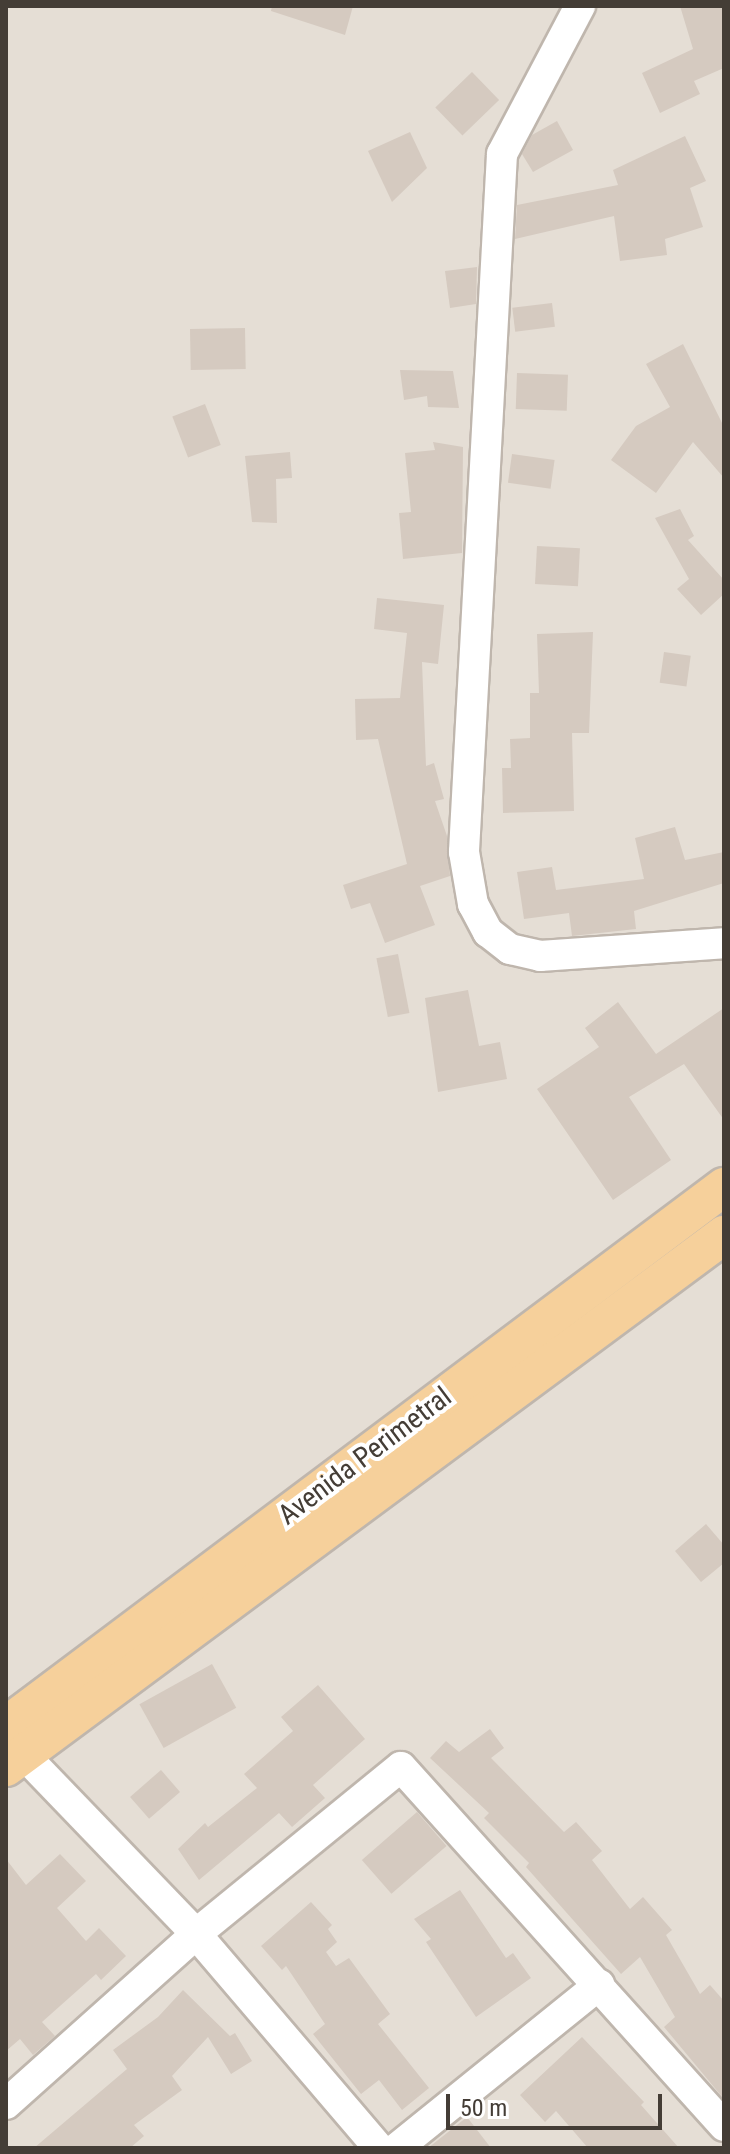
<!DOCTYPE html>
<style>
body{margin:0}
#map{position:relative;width:730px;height:2154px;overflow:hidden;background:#f2ede6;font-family:"Roboto Condensed",sans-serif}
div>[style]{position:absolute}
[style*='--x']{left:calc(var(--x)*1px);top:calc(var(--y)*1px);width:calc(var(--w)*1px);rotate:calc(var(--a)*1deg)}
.residential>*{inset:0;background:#e5ded5;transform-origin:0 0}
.building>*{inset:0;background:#d5cac0;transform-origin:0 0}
.roads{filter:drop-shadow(2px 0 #bfb6ad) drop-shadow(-2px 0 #bfb6ad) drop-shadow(0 2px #bfb6ad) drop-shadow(0 -2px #bfb6ad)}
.minor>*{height:30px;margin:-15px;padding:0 15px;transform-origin:15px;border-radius:15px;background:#fff}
.major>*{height:38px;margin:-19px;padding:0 19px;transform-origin:19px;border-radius:19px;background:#f6d09b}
span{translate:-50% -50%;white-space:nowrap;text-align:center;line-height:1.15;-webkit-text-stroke:8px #fff;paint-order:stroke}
.street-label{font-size:28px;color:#443d36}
.frame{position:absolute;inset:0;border:8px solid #443d36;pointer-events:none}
.scale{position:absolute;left:446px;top:2094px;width:216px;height:36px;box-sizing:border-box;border:4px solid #443d36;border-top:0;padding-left:10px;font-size:24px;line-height:28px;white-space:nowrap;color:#443d36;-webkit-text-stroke:6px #fff;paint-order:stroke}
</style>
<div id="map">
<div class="residential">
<i style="left:6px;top:6px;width:718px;height:2142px"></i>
</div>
<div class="building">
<i style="clip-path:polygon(272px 6px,353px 6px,345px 35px,271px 11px)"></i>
<i style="clip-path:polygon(680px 6px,724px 6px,724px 68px,694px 81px,700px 94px,660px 113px,642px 73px,693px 49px)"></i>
<i style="left:472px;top:72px;width:39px;height:51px;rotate:46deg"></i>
<i style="clip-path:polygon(557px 121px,573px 150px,533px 172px,522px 154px,532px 135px)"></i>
<i style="clip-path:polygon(410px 132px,427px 168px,392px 202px,368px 151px)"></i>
<i style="clip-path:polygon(685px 136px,706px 181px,690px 188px,703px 227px,665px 239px,667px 255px,620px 261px,614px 216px,515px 239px,517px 205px,618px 185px,613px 170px)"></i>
<i style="clip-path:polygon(477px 267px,476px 304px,450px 308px,445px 271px)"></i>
<i style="left:552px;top:303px;width:24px;height:40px;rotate:83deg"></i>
<i style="left:245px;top:328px;width:41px;height:55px;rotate:89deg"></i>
<i style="clip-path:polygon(683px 344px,724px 427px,724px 478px,693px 442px,656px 493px,611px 460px,636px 426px,670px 407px,646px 364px)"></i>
<i style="clip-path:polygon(400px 370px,453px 371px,459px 408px,428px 407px,427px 396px,404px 400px)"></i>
<i style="left:517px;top:373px;width:51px;height:36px;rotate:2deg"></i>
<i style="left:205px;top:404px;width:44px;height:35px;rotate:69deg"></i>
<i style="clip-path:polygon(433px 442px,463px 447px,462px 553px,403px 559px,399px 513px,411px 512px,405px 453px,435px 450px)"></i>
<i style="clip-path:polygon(290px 452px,292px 478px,276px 479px,277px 523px,252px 522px,245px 456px)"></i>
<i style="left:512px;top:454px;width:43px;height:29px;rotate:8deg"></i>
<i style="clip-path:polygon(680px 509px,694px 536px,688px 540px,724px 580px,724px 594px,701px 615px,677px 589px,689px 579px,655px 518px)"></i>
<i style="left:537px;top:546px;width:43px;height:38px;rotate:3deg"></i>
<i style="clip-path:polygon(377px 598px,444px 605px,438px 664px,422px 662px,426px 766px,434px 763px,444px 799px,435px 801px,447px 836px,450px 876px,420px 886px,435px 925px,385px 943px,370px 903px,351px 909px,343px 885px,407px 864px,378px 739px,356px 740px,355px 699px,400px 698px,407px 633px,374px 629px)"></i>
<i style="clip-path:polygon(593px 632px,589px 733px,572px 733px,574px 811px,503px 813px,502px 768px,511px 768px,510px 739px,530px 738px,530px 693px,539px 693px,537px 634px)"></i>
<i style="left:664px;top:652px;width:27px;height:31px;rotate:8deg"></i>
<i style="clip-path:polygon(675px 827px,685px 860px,724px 852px,724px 883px,634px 911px,636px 929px,572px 936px,569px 913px,524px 919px,517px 872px,552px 867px,556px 890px,644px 879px,635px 838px)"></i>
<i style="left:398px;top:954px;width:60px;height:22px;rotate:79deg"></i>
<i style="clip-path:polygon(468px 990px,479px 1046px,500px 1042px,507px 1079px,438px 1092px,425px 998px)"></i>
<i style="clip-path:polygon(618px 1002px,656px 1054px,724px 1008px,724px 1120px,684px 1064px,629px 1097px,671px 1160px,613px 1200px,537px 1089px,599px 1047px,585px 1028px)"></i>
<i style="clip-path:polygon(706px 1524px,724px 1545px,724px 1563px,701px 1582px,675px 1551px)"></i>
<i style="left:212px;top:1664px;width:50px;height:83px;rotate:61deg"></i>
<i style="clip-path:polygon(318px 1685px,365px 1739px,313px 1785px,325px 1798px,292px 1827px,279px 1813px,199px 1880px,178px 1849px,205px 1823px,208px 1827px,257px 1788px,244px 1774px,293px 1731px,281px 1717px)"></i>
<i style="clip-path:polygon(490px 1729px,504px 1748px,491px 1758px,564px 1832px,576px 1822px,602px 1851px,592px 1860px,630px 1909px,643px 1897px,672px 1930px,666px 1935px,700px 1994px,710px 1985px,724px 2001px,724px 2099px,664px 2027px,675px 2017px,640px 1957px,621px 1974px,526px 1867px,529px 1863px,484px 1818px,489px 1813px,430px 1758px,446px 1741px,459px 1752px)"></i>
<i style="left:161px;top:1770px;width:29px;height:41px;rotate:49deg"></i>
<i style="left:417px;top:1812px;width:45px;height:73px;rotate:49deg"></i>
<i style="clip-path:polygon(60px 1854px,86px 1881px,57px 1908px,86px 1941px,99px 1928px,126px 1956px,101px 1980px,96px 1974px,42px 2022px,55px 2036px,33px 2055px,20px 2039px,6px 2051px,6px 1859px,26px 1885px)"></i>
<i style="clip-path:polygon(460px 1890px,506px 1958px,513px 1953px,531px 1978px,476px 2017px,426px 1942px,431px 1939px,414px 1919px)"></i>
<i style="clip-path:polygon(311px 1902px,332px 1925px,328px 1929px,337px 1942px,326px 1952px,336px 1966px,349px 1958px,390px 2014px,378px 2024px,429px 2088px,402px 2110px,379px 2080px,361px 2094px,313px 2034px,325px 2024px,286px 1966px,282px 1970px,261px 1946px)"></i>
<i style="clip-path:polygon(183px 1990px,230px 2036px,235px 2033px,252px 2061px,231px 2074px,208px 2037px,172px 2076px,182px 2090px,134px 2125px,144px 2136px,130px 2148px,34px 2148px,127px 2069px,113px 2050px,158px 2017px)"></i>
<i style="clip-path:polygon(582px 2037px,644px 2102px,641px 2105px,679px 2148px,588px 2148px,556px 2111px,545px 2122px,520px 2095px)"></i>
<i style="clip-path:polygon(467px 2117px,491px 2148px,428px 2148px)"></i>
</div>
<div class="roads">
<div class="minor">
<i style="--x:580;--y:6;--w:167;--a:117.8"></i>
<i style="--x:502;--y:154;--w:699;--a:93.12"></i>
<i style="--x:464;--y:852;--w:53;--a:80.2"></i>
<i style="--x:473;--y:904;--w:32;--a:62"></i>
<i style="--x:488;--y:932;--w:28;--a:38"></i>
<i style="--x:510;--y:949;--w:31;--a:13"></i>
<i style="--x:540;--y:956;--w:184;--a:-4"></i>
<i style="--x:23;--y:1754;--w:250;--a:46.1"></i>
<i style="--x:196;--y:1934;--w:282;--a:49.5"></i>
<i style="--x:6;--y:2104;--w:255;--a:-41.8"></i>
<i style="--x:196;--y:1934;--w:264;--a:-39.2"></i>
<i style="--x:401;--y:1767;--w:483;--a:48"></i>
<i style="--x:397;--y:2148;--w:260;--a:-38.9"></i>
</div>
<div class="major">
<i style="--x:6;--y:1726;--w:898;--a:-36.9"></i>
<i style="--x:6;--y:1767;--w:894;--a:-36.54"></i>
</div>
</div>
<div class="street-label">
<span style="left:365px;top:1456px;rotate:-37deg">Avenida Perimetral</span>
</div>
<div class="frame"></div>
<div class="scale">50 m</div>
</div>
